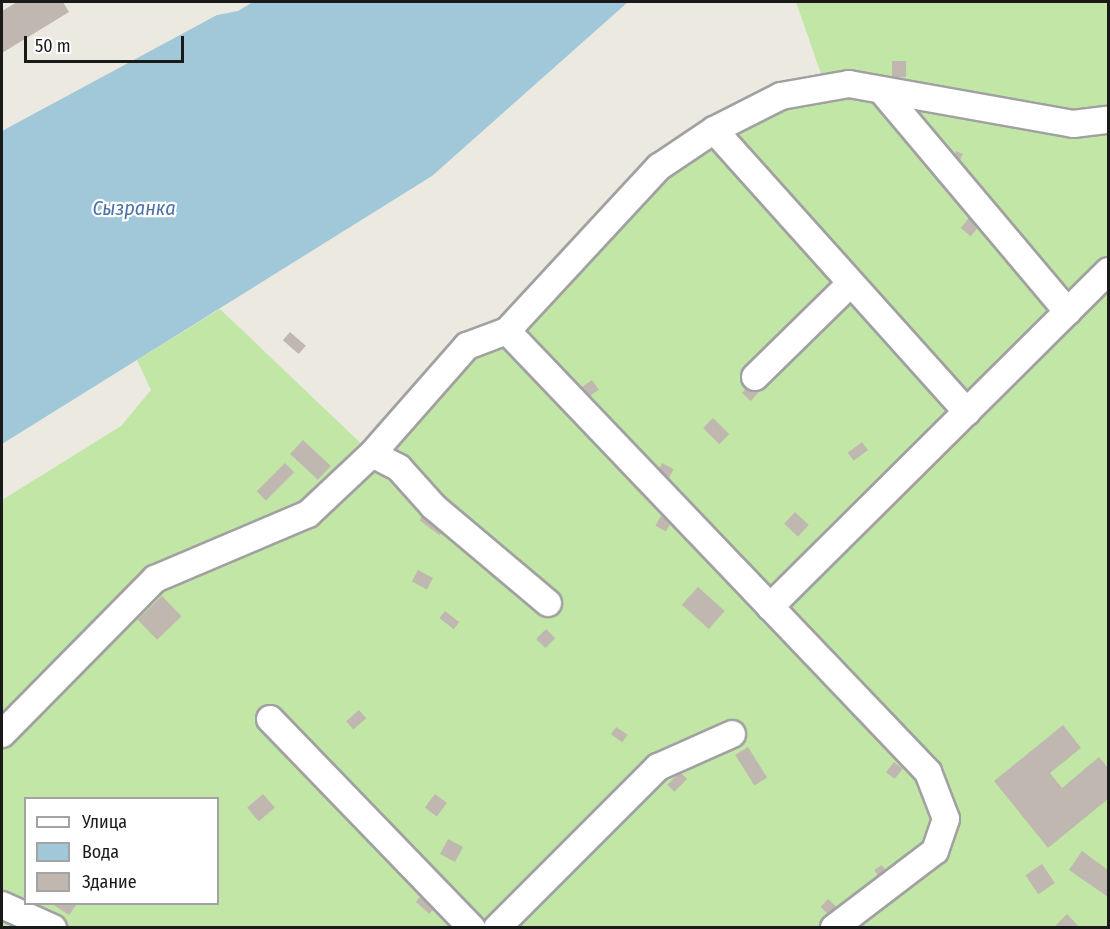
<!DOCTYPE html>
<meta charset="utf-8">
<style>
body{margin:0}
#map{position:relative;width:1110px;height:929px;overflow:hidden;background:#ece9e0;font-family:"Fira Sans Condensed",sans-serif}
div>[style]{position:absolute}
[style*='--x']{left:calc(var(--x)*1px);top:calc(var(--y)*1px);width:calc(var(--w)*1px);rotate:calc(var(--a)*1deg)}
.grass>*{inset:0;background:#c1e6a6}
.water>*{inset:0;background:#a0c8d9}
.building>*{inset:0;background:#c0b8b0;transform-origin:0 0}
.roads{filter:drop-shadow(2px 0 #a1a1a1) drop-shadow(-2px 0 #a1a1a1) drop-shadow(0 2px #a1a1a1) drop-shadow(0 -2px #a1a1a1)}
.minor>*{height:26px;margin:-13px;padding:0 13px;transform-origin:13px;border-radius:13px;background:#fff}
span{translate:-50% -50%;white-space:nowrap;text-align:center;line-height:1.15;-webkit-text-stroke:4.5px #fff;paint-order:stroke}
.water-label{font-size:20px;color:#4a72a6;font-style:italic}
.frame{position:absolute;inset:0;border:3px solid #1a1a1a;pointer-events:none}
.legend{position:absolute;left:24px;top:797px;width:195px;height:108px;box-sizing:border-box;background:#fff;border:2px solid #a3a3a3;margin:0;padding:8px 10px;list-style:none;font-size:18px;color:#1a1a1a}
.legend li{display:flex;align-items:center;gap:12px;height:30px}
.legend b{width:30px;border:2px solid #a3a3a3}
.scale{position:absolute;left:24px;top:36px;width:160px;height:27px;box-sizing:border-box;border:3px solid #1a1a1a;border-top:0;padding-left:8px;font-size:18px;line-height:21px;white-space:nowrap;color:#1a1a1a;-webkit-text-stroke:4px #fff;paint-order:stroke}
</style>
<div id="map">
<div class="grass">
<i style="clip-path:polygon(evenodd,796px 2px,1108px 2px,1108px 927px,2px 928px,2px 500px,121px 426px,151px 390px,137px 360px,220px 309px,372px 454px,467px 346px,507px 331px,659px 167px,826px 88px,796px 2px,26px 798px,218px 798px,218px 904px,26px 904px,26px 798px)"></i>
</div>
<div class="water">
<i style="clip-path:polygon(253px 2px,628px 2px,432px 176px,2px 444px,2px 131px,217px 15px,238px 11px)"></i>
</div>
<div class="building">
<i style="clip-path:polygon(17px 2px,63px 2px,69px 12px,2px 53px,2px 11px)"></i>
<i style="left:892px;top:61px;width:14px;height:16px"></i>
<i style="clip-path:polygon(956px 151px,963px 154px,958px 164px,952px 161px)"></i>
<i style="left:972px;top:214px;width:13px;height:18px;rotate:39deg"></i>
<i style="left:290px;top:332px;width:21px;height:11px;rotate:41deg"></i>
<i style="left:592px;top:380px;width:12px;height:14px;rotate:55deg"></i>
<i style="left:750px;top:384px;width:12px;height:12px;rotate:42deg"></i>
<i style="left:713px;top:418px;width:23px;height:14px;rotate:45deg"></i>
<i style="left:303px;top:440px;width:38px;height:19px;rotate:43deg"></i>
<i style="left:862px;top:442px;width:10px;height:18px;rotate:53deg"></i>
<i style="left:285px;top:463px;width:13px;height:40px;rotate:45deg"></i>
<i style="left:662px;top:463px;width:13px;height:14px;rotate:27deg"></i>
<i style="left:428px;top:509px;width:25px;height:14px;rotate:37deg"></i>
<i style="left:795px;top:512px;width:19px;height:16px;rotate:43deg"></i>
<i style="left:661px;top:516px;width:12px;height:11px;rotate:31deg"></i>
<i style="left:418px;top:570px;width:17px;height:13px;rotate:28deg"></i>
<i style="left:698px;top:587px;width:36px;height:24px;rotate:42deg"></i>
<i style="left:162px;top:596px;width:28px;height:34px;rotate:46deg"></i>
<i style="left:445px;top:611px;width:18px;height:9px;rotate:38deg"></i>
<i style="left:546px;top:629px;width:13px;height:14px;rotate:45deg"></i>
<i style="left:359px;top:710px;width:11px;height:17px;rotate:49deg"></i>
<i style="clip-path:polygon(1063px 725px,1081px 748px,1050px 773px,1062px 788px,1099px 757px,1108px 768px,1108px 799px,1048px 848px,994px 781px)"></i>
<i style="left:616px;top:727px;width:14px;height:9px;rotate:34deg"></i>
<i style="left:748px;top:747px;width:36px;height:15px;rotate:58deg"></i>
<i style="left:894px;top:762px;width:11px;height:13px;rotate:38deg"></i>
<i style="left:680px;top:772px;width:10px;height:18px;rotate:45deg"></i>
<i style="left:263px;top:794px;width:18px;height:21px;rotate:49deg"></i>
<i style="left:435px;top:794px;width:15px;height:17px;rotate:37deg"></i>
<i style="left:448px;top:839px;width:17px;height:17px;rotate:28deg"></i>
<i style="clip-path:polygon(1082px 851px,1108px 870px,1108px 897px,1069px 870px)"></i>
<i style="left:1042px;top:864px;width:23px;height:20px;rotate:56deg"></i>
<i style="left:882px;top:865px;width:13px;height:9px;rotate:58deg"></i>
<i style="left:421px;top:896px;width:18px;height:8px;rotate:41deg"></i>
<i style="left:828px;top:899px;width:18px;height:11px;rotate:43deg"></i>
<i style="clip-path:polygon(52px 904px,77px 904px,69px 915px)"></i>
<i style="clip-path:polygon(1067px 914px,1080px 928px,1059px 928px,1056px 925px)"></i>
</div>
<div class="roads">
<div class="minor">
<i style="--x:881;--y:90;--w:290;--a:49.9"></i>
<i style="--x:714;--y:130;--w:379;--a:48.1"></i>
<i style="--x:507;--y:331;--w:610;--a:46.33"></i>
<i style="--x:928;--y:772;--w:50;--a:69"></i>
<i style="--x:946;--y:819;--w:34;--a:109"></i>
<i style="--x:935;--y:851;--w:127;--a:142.7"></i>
<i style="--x:755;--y:377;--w:134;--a:-44.4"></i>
<i style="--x:372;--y:454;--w:30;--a:27"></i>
<i style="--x:399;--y:468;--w:52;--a:48.1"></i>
<i style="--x:434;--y:507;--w:149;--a:40.1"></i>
<i style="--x:770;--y:607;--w:477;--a:-44.8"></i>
<i style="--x:270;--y:719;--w:291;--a:46"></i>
<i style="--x:2;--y:734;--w:218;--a:-45.4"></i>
<i style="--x:155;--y:579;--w:166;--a:-23"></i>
<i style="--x:308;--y:514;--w:88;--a:-43.2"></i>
<i style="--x:372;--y:454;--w:144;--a:-48.7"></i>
<i style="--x:467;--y:346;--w:43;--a:-20.6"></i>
<i style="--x:507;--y:331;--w:224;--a:-47.2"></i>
<i style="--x:659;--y:167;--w:66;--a:-33.9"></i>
<i style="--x:714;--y:130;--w:75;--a:-26.9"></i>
<i style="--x:781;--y:96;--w:69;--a:-10"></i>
<i style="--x:849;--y:84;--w:228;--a:10.1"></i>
<i style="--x:1073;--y:124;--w:35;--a:-7"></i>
<i style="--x:2;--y:905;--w:56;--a:24.3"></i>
<i style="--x:497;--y:928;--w:228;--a:-45"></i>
<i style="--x:658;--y:767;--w:81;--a:-24"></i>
</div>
</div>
<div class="water-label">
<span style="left:134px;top:208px">Сызранка</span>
</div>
<div class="frame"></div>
<ul class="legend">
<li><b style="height:8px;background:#fff"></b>Улица</li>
<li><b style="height:16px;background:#a0c8d9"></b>Вода</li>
<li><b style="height:16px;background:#c0b8b0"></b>Здание</li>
</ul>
<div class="scale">50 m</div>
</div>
